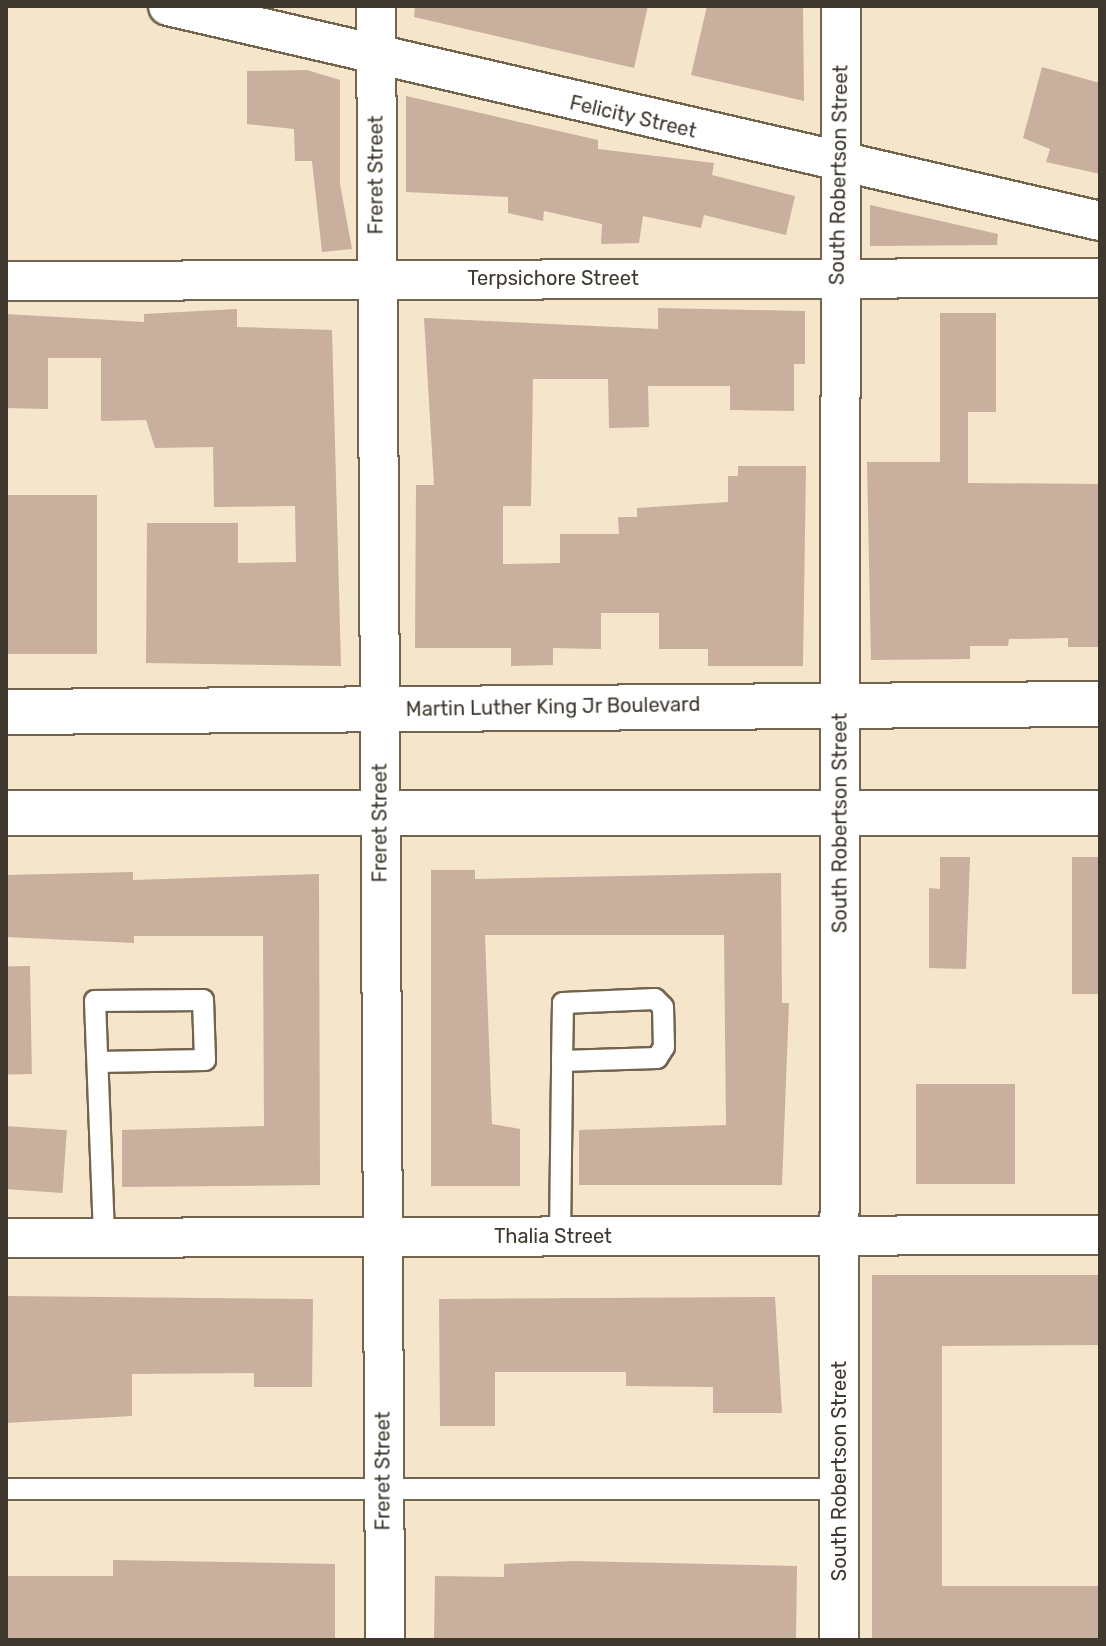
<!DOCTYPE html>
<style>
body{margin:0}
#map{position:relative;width:1106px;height:1646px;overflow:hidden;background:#f5e5cb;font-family:Rubik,sans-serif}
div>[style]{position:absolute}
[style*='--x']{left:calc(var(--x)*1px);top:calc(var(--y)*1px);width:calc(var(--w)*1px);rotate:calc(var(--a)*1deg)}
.building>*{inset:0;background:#c9af9d;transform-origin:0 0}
.roads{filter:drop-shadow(2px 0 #72644d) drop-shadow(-2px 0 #72644d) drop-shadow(0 2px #72644d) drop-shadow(0 -2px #72644d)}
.lane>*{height:20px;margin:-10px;padding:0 10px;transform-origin:10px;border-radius:10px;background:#fff}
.street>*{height:38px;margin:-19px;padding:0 19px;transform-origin:19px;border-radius:19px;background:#fff}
.secondary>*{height:44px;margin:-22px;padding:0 22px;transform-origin:22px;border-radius:22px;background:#fff}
span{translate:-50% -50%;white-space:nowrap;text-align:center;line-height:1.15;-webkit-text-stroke:6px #fff;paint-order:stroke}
.street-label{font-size:20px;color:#3e382e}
.frame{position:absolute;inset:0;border:8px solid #3e382e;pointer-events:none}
</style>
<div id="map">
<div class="building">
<i style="clip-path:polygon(415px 6px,648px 6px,634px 68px,414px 17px)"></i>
<i style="clip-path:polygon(707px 6px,803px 6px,804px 101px,691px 75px)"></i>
<i style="clip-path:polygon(1042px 67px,1100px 83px,1100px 174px,1046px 162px,1050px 149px,1023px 138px)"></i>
<i style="clip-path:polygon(307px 70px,340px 80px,340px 184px,352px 249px,322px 252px,312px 161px,295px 161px,294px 129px,247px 124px,247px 71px)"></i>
<i style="clip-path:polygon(406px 96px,598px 140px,598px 149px,714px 163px,712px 175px,795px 196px,786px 235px,704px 215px,701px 228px,643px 216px,639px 243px,601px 244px,602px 224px,544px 211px,543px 221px,508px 213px,508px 197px,406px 192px)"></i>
<i style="clip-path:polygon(870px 205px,998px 234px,997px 245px,870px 246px)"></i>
<i style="clip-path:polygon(658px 308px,805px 311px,805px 364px,794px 364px,794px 411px,730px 410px,730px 386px,648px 386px,649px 427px,609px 428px,608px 379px,533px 379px,531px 506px,503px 506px,503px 564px,560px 563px,560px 534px,619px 534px,618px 517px,637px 517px,637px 508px,728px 502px,728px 476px,738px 476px,738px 466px,806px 466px,803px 666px,708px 666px,708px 649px,659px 649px,659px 613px,601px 613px,601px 649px,553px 648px,553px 665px,511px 666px,511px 648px,415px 648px,416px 485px,434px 485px,424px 318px,658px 329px)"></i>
<i style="clip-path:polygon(237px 309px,237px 327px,332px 330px,341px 666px,146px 663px,147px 523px,238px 523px,238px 563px,296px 562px,295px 506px,214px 507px,213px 447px,155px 448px,146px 420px,101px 421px,101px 358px,48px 358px,48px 409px,6px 408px,6px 314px,144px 322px,144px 314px)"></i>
<i style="clip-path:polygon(940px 313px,996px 313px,996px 412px,968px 412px,968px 483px,1100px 484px,1100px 647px,1068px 647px,1068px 638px,1009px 639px,1008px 646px,970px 646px,970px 659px,871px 660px,867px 462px,940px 462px)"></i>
<i style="left:6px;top:495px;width:91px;height:159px"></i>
<i style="clip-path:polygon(940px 857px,970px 857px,966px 969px,929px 968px,929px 888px,940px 889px)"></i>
<i style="left:1072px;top:857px;width:28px;height:137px"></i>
<i style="clip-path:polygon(431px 870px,475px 870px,475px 879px,781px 873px,782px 1003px,789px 1003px,782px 1185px,579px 1185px,579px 1130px,726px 1125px,724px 935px,485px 935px,492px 1124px,520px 1129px,520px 1186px,431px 1186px)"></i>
<i style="clip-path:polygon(133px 872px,133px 880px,319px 874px,320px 1185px,122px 1187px,122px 1130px,264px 1126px,263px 936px,134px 936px,134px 943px,6px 937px,6px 875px)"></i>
<i style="left:30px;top:966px;width:108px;height:24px;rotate:89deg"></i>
<i style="left:916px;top:1084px;width:99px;height:100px"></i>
<i style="left:6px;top:1126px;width:61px;height:63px;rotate:4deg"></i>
<i style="clip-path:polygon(872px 1275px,1100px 1275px,1100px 1345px,942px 1346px,942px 1586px,1100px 1586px,1100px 1640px,872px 1640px)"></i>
<i style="clip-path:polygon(6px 1296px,313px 1299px,312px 1387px,254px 1387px,254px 1373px,132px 1374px,132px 1416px,6px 1423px)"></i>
<i style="clip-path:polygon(775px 1297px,782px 1413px,713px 1413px,713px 1387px,626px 1386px,626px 1372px,495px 1372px,495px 1426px,440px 1426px,439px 1299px)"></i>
<i style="clip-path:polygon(113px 1560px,335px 1564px,335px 1640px,6px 1640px,6px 1576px,113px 1576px)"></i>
<i style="clip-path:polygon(575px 1561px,797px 1566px,796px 1640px,434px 1640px,435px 1576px,504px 1577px,504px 1564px)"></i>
</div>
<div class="roads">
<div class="lane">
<i style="--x:98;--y:1062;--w:107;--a:-1.1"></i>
<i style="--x:205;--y:1060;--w:60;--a:-91.9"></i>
<i style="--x:203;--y:1000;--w:108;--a:179.5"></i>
<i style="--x:95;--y:1001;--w:236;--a:87.8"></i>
<i style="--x:560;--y:1236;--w:175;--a:-89.3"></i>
<i style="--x:562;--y:1061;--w:58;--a:-89"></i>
<i style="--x:563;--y:1003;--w:92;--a:-2.5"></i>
<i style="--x:655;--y:999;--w:11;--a:45"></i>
<i style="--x:663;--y:1007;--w:40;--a:88.6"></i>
<i style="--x:664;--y:1047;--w:13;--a:122"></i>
<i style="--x:657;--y:1058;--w:95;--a:178.2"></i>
<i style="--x:6;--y:1489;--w:833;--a:0"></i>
</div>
<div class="street">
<i style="--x:168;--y:6;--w:956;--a:12.99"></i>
<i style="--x:376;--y:6;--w:1634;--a:89.68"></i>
<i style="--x:6;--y:281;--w:1094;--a:-0.16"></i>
<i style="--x:6;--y:1238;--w:1094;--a:-0.16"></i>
<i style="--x:839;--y:1640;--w:1634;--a:-89.93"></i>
</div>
<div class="secondary">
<i style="--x:6;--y:712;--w:1094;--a:-0.42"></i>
<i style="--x:6;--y:813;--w:1094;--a:0"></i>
</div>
</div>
<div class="street-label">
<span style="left:633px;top:117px;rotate:13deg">Felicity Street</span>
<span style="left:376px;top:175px;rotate:-90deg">Freret Street</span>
<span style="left:839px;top:175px;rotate:-89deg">South Robertson Street</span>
<span style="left:553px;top:278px">Terpsichore Street</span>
<span style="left:553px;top:707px;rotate:-1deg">Martin Luther King Jr Boulevard</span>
<span style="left:380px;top:823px;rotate:-90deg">Freret Street</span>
<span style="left:840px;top:823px;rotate:-90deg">South Robertson Street</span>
<span style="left:553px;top:1236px">Thalia Street</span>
<span style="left:383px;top:1471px;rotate:-90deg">Freret Street</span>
<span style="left:839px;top:1471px;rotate:-90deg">South Robertson Street</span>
</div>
<div class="frame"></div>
</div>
